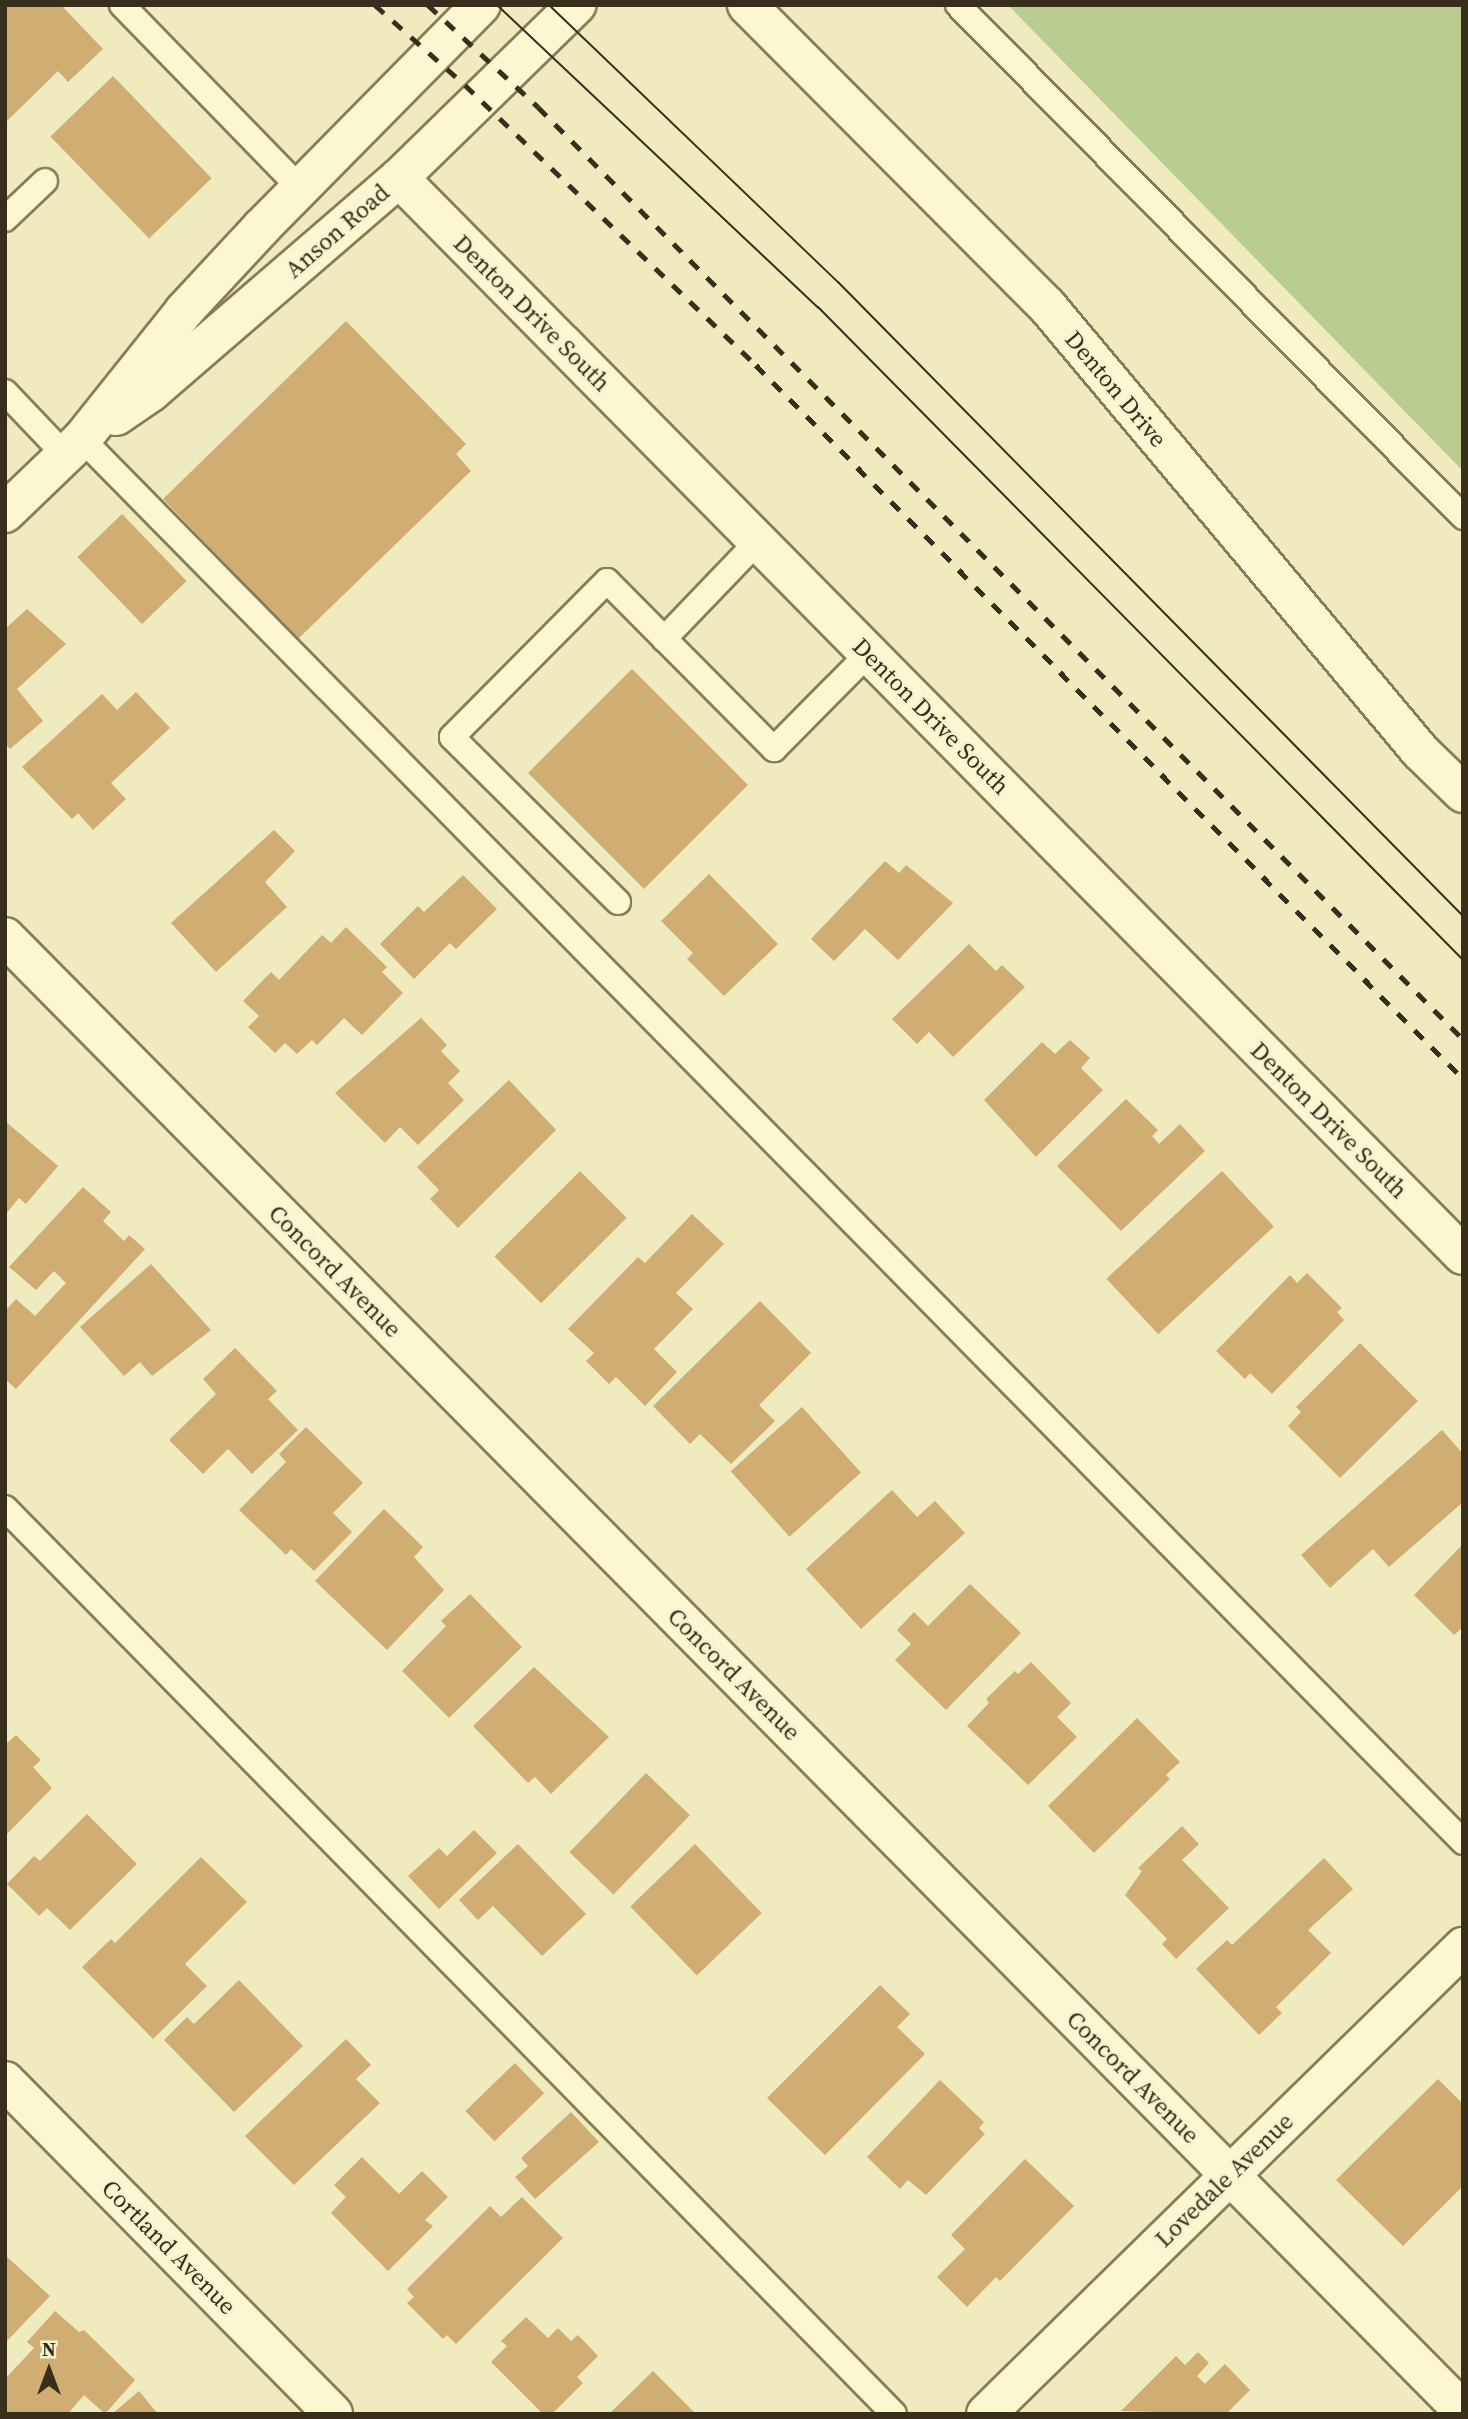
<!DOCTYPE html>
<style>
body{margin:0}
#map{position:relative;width:1468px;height:2419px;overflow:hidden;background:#efebbe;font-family:"Source Serif 4",serif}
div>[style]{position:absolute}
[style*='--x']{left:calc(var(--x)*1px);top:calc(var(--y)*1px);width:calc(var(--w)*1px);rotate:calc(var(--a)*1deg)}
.green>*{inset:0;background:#b9cd92}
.building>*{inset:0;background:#cfad73;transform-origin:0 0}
.roads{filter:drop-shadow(2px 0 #887c56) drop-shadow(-2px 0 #887c56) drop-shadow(0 2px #887c56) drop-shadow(0 -2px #887c56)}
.lane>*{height:24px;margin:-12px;padding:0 12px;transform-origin:12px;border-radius:12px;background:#faf7d1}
.street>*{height:38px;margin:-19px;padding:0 19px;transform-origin:19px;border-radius:19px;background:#faf7d1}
.secondary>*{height:38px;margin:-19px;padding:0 19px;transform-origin:19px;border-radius:19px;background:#faf7d1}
.tram>*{height:2px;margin:-1px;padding:0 1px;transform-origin:1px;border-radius:1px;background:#372f1c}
.rail>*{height:5px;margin-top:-2.5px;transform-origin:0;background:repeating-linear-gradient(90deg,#372f1c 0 12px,transparent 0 24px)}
span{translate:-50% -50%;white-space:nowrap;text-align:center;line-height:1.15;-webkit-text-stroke:5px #f6f4ce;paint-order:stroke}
.street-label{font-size:24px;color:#372f1c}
.frame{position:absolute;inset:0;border:7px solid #372f1c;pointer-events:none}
.north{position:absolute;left:14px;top:2335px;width:70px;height:70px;-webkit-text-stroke:5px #f6f4ce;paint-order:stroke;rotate:0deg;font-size:19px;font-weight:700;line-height:28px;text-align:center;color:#372f1c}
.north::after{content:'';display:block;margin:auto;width:24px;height:32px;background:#372f1c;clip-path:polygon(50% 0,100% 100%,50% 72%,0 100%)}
</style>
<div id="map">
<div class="green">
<i style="clip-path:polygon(1008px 5px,1463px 5px,1463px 471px)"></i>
</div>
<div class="building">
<i style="clip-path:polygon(5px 5px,61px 5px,103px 49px,68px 82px,58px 71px,5px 123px)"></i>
<i style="left:113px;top:76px;width:142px;height:87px;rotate:46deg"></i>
<i style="clip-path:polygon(346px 321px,466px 444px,456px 454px,471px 471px,298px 639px,163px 499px)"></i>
<i style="left:122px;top:514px;width:93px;height:62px;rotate:46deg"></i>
<i style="clip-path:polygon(27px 609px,66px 644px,17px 689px,43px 721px,10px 749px,5px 743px,5px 629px)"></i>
<i style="left:632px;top:669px;width:164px;height:147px;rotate:45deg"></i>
<i style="clip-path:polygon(136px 692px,170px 728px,111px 783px,126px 799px,93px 830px,78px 813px,72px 819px,22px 767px,102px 694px,117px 710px)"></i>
<i style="clip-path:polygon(274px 830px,295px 851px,265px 882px,287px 907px,216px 972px,171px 923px)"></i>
<i style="clip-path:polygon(885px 861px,899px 873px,906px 865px,953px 903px,898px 960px,865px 929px,834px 961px,811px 939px)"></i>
<i style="clip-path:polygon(709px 874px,778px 944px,724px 996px,687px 959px,693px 953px,661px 921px)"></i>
<i style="clip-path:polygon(463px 875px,497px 909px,456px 949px,450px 943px,414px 979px,380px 944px,418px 906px,424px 912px)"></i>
<i style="clip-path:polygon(346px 927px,387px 967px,382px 972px,403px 993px,362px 1035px,344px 1018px,317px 1045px,312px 1040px,297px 1054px,285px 1043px,275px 1053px,248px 1027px,259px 1016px,243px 1001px,271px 972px,279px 980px,322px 935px,331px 943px)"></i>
<i style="clip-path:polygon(969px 944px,996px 971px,1002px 965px,1025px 987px,953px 1057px,929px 1032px,917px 1044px,892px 1019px)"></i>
<i style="clip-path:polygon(421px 1018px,447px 1045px,441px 1051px,460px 1071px,448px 1083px,464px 1100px,418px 1145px,400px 1127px,385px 1143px,335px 1093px)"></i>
<i style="clip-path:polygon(1070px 1040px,1090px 1058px,1081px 1068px,1103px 1090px,1036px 1157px,984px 1100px,1042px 1042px,1055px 1054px)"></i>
<i style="clip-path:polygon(509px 1080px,556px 1130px,458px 1228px,430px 1199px,439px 1190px,417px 1167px)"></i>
<i style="clip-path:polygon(1126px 1099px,1158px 1130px,1152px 1136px,1159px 1144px,1180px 1124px,1205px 1151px,1121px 1231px,1057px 1166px)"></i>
<i style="clip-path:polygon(5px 1121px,58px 1166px,26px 1204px,19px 1198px,5px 1215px)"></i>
<i style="left:580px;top:1171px;width:66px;height:121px;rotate:45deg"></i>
<i style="left:1222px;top:1171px;width:76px;height:158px;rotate:47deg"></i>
<i style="clip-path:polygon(83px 1187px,111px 1212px,103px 1221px,124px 1241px,129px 1235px,145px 1249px,16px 1389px,5px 1379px,5px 1311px,16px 1299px,35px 1316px,66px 1283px,54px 1271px,36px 1290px,9px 1267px)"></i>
<i style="clip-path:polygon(692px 1214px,724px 1244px,676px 1293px,693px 1309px,654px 1349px,677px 1372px,645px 1406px,616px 1377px,609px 1384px,586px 1361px,594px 1353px,568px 1329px,638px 1257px,645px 1263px)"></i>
<i style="clip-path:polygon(151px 1264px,211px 1330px,152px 1376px,140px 1362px,124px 1376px,80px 1327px)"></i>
<i style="clip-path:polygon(1307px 1273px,1342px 1308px,1337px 1312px,1344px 1320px,1272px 1394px,1250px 1373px,1245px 1379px,1216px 1351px,1290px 1275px,1297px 1283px)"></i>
<i style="clip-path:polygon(760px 1301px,811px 1353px,759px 1405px,775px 1421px,731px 1464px,700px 1434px,690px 1444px,653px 1406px)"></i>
<i style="clip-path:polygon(1360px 1343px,1418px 1401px,1340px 1478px,1288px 1426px,1301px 1412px,1296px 1407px)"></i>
<i style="clip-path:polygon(235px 1348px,277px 1391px,268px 1399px,298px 1430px,252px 1474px,228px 1449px,203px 1474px,169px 1440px,216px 1394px,203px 1379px)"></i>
<i style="left:802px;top:1407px;width:88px;height:96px;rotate:48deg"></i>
<i style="clip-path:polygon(306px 1427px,363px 1483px,333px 1513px,352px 1532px,314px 1571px,291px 1549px,286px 1555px,239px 1510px,286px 1462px,279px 1454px)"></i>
<i style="clip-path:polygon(1442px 1430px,1463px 1454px,1463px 1502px,1389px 1567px,1373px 1549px,1330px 1588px,1301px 1555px)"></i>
<i style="clip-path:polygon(892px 1490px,917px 1517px,935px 1501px,965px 1533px,861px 1629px,806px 1569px)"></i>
<i style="clip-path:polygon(384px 1509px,423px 1547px,414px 1557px,444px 1590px,387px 1650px,315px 1581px)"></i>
<i style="clip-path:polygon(1463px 1544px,1463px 1627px,1454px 1635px,1414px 1595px)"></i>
<i style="clip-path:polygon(970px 1584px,1021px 1633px,946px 1710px,895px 1660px,911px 1644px,897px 1630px,914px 1612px,928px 1626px)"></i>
<i style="clip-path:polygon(470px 1594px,522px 1647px,449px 1718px,402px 1671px,446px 1626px,441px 1621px)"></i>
<i style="clip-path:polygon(1031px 1662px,1071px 1703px,1057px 1717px,1077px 1737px,1028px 1785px,967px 1726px,989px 1703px,986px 1699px,1015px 1671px,1018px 1674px)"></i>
<i style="clip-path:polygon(534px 1667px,609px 1737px,551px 1794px,535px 1777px,528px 1783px,473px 1726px)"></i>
<i style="clip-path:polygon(1137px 1718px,1180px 1762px,1166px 1775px,1170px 1779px,1094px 1853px,1048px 1806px)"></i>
<i style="clip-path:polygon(16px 1735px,41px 1760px,33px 1767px,52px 1788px,5px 1836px,5px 1745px)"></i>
<i style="left:646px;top:1773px;width:61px;height:110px;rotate:44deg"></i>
<i style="clip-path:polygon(87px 1814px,137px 1864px,70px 1930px,47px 1908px,39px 1916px,7px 1884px,34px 1856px,40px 1861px)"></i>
<i style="clip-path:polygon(1182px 1826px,1199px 1844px,1182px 1860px,1229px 1908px,1176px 1959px,1162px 1944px,1167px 1939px,1125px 1895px,1142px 1871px,1138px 1868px)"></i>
<i style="clip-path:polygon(474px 1830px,497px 1853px,439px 1909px,408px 1876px,439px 1848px,447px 1856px)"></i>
<i style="clip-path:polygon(518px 1844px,586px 1914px,542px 1956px,493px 1906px,478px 1920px,459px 1900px)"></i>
<i style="left:695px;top:1844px;width:96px;height:90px;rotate:46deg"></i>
<i style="clip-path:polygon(201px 1857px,247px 1902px,185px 1964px,207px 1986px,153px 2039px,82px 1967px,111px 1939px,115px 1943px)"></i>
<i style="clip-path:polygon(1324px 1858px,1353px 1889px,1308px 1930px,1331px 1953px,1276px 2007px,1282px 2013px,1259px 2035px,1196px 1969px,1227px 1940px,1232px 1945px)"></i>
<i style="clip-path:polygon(239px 1980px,303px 2046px,234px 2112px,164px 2040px,187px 2017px,194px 2024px)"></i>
<i style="clip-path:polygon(880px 1985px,910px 2014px,897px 2027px,925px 2054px,825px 2155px,767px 2098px)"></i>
<i style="clip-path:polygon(346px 2039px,371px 2065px,356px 2079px,380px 2103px,294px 2185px,245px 2136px)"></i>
<i style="left:515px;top:2063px;width:42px;height:69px;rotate:46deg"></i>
<i style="clip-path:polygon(1438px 2079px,1463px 2104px,1463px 2186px,1403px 2246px,1336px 2180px)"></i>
<i style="clip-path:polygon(940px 2080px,984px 2122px,979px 2128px,985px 2134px,926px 2195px,908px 2180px,900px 2189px,867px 2157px)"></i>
<i style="clip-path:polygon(571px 2112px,599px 2142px,535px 2199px,515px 2177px,528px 2166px,521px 2158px)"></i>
<i style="clip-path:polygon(362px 2157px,399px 2194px,422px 2171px,448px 2197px,425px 2220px,433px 2226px,388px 2271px,331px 2213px,346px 2197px,334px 2185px)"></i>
<i style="clip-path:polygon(1025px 2159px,1074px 2206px,1000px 2281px,996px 2277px,967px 2307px,937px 2277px,965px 2249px,951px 2235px)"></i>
<i style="clip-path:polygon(522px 2197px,563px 2238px,456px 2344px,447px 2335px,443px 2339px,407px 2303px,414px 2297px,407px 2289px,490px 2206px,501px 2217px)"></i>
<i style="clip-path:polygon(5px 2255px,50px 2296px,5px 2343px)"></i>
<i style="clip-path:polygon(55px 2311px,79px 2332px,84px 2330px,135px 2380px,105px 2414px,84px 2395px,68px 2414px,5px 2414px,5px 2379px,34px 2348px,27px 2342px)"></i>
<i style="clip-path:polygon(526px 2317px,548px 2338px,558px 2328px,571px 2341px,578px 2335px,598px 2356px,577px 2377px,583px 2383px,552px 2414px,543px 2414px,491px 2362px,507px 2346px,501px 2341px)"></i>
<i style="clip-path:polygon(1198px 2352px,1209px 2363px,1197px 2376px,1205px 2384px,1225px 2364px,1250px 2390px,1226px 2414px,1121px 2411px,1176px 2356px,1185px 2365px)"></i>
<i style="clip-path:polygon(653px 2371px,696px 2414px,609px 2414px)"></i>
<i style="clip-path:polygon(139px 2391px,158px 2414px,112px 2414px)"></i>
</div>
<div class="roads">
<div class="lane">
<i style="--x:122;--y:5;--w:257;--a:45.8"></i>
<i style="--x:958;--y:5;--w:719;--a:45.39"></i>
<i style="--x:5;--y:219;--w:55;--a:-43.5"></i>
<i style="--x:5;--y:392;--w:87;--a:46.4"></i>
<i style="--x:82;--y:439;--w:1969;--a:45.45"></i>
<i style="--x:664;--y:639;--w:136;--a:-46.2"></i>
<i style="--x:618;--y:902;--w:234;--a:-135.2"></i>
<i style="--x:452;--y:737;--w:220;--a:-45.2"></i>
<i style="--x:607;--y:581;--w:237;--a:45.2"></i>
<i style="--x:774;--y:749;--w:135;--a:-45.3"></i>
<i style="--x:5;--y:1508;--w:1269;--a:45.54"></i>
</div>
<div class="street">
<i style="--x:399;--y:178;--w:1514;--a:45.35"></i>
<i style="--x:116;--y:416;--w:42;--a:-34.4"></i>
<i style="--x:151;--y:392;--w:328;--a:-40.8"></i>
<i style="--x:399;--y:178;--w:248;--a:-44.3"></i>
<i style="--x:5;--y:513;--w:107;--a:-43.9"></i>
<i style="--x:82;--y:439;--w:164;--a:-51.4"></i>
<i style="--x:184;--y:311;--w:113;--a:-47.1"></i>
<i style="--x:261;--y:228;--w:313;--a:-45.4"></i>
<i style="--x:5;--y:937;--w:2073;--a:45.31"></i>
<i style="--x:5;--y:2081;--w:467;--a:45.4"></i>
<i style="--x:986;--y:2414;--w:668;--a:-44.39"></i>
</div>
<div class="secondary">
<i style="--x:747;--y:5;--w:425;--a:45.1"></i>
<i style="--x:1047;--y:306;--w:581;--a:50.03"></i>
<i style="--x:1420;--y:751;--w:60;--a:44.3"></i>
</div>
</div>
<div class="tram">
<i style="--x:497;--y:5;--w:441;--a:43.3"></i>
<i style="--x:818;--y:307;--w:918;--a:45.35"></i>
<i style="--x:549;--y:5;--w:400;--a:43.8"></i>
<i style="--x:838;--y:282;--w:890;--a:45.41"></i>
</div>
<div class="rail">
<i style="--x:375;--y:5;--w:120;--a:41.6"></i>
<i style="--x:465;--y:85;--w:404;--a:43.9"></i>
<i style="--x:756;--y:365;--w:1005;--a:45.28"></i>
<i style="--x:428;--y:5;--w:150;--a:42.8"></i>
<i style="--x:538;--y:107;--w:1313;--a:45.22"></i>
</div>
<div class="street-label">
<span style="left:337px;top:231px;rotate:-41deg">Anson Road</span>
<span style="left:532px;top:313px;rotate:45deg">Denton Drive South</span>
<span style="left:1116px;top:389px;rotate:50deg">Denton Drive</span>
<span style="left:931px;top:716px;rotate:45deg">Denton Drive South</span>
<span style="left:1329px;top:1120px;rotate:45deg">Denton Drive South</span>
<span style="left:335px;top:1271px;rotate:45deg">Concord Avenue</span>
<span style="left:734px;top:1674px;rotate:45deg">Concord Avenue</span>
<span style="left:1133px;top:2077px;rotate:45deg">Concord Avenue</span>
<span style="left:1224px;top:2180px;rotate:-44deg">Lovedale Avenue</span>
<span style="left:169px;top:2247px;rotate:45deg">Cortland Avenue</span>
</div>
<div class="frame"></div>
<div class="north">N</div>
</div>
